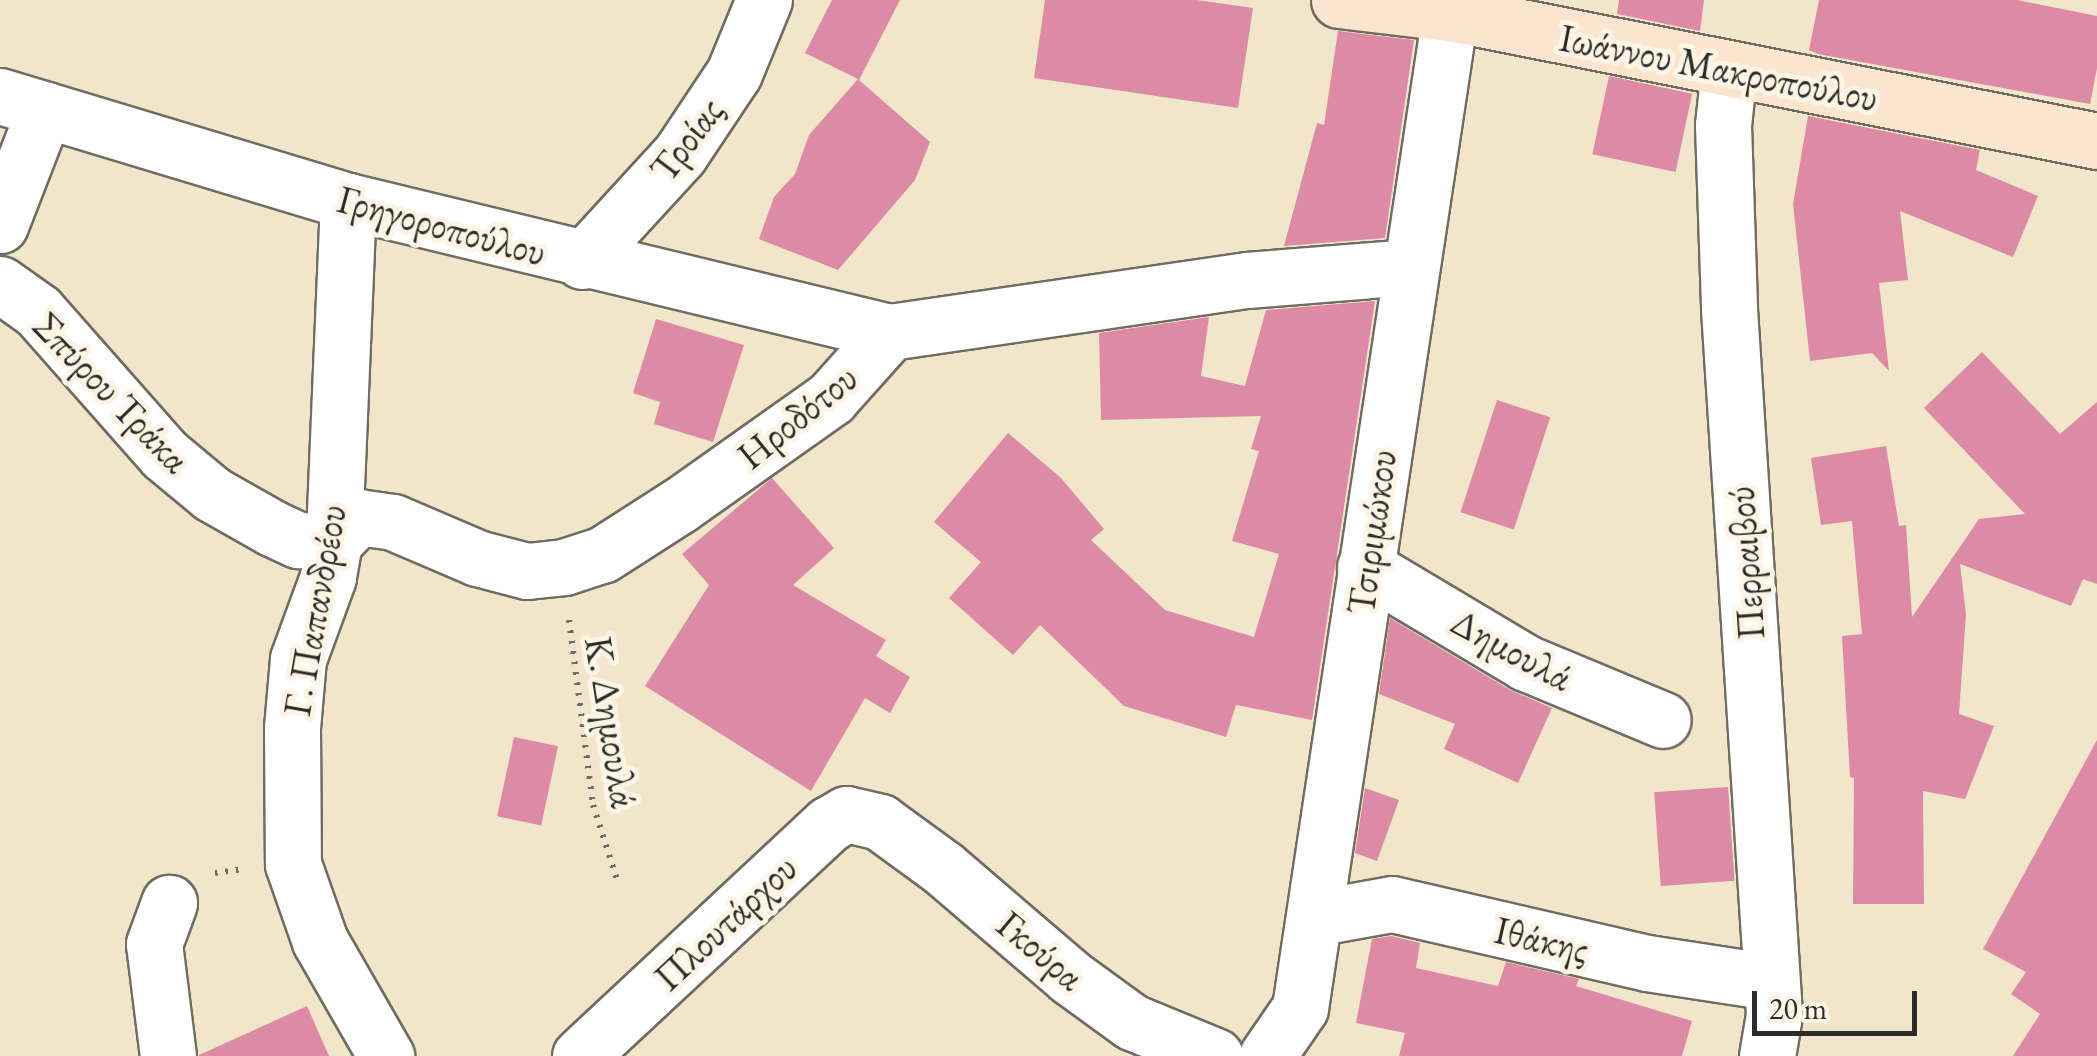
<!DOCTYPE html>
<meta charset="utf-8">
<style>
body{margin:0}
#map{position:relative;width:2097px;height:1056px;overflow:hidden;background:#f1e6c9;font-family:"EB Garamond",serif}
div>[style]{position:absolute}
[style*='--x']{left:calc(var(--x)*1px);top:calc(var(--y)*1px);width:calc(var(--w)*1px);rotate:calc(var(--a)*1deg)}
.building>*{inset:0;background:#dc8aa6;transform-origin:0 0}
.path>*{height:6px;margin-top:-3px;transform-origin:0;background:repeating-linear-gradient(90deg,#706c62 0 2.5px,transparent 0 10.5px)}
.roads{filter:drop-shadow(2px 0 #706c62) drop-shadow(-2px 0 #706c62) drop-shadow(0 2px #706c62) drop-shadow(0 -2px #706c62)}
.street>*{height:55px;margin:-27.5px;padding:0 27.5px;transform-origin:27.5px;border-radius:27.5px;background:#fff}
.secondary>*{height:55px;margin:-27.5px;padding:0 27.5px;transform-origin:27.5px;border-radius:27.5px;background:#fbe5cf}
span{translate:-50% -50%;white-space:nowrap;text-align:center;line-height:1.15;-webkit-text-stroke:10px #fcf5e5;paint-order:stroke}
.street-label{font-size:38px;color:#2b2b2b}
.scale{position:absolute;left:1752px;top:991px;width:165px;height:45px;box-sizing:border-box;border:5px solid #2b2b2b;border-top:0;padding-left:12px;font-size:30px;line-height:35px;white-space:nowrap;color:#2b2b2b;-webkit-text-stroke:8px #fcf5e5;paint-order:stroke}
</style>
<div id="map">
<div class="building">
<i style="clip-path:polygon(832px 0,900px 0,859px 80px,930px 142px,915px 180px,838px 270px,759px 239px,774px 197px,795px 174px,809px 135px,858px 79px,805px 53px)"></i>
<i style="clip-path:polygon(1045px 0,1197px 0,1253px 8px,1238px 108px,1034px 78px)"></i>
<i style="clip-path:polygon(1619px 0,1704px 0,1700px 31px,1617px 14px)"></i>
<i style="clip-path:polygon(1819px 0,2017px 0,2097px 16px,2097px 68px,2090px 104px,1818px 54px,1809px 50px)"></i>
<i style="clip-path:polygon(1338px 31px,1414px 40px,1385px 238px,1284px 246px,1317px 123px,1324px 125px)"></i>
<i style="left:1609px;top:76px;width:85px;height:80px;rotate:12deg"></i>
<i style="clip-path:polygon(1808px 116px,1980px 150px,1976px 170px,2038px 196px,2013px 257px,1900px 211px,1908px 280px,1879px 283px,1889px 371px,1872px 353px,1810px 361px,1793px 204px)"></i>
<i style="clip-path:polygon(1375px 301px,1312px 720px,1236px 705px,1226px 737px,1124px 706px,1040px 625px,1013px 655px,949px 598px,981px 562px,934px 522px,1008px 433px,1061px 478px,1104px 529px,1091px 540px,1165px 610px,1254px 637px,1279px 554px,1232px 541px,1259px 451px,1251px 449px,1261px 416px,1101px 420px,1099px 333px,1209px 317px,1201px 376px,1245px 386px,1266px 310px)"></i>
<i style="clip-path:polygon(656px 319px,744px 345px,713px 442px,654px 424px,660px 402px,633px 393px)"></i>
<i style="clip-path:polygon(1982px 352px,2060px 434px,2097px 402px,2097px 584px,2083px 579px,2071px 606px,1960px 564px,1966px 614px,1959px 714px,1994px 726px,1965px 799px,1923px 791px,1924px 904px,1853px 904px,1854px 778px,1850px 777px,1842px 636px,1862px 634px,1852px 521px,1821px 525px,1811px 458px,1886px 446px,1899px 526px,1906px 525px,1912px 617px,1979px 519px,2025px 514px,1924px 408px)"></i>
<i style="left:1497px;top:400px;width:56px;height:118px;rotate:18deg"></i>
<i style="clip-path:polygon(772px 478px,834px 548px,793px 585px,886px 640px,876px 656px,910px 677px,890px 713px,865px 698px,811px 791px,645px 686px,709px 585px,682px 554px)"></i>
<i style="clip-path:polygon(1390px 618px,1510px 690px,1552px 708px,1518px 783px,1444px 749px,1455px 724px,1379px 694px)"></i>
<i style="left:514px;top:737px;width:45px;height:81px;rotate:12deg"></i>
<i style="clip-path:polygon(2097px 740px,2097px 1056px,2013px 1056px,2040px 1014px,2011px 994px,2026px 972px,1983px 949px)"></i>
<i style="left:1728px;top:787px;width:94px;height:74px;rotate:86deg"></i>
<i style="clip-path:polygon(1365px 788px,1399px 800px,1377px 861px,1355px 853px)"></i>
<i style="clip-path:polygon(1391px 936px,1420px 943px,1416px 968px,1498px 986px,1506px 962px,1579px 979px,1576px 986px,1692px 1021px,1682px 1056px,1399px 1056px,1405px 1033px,1356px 1023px,1372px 939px)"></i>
<i style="clip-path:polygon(307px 1006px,329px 1056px,199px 1056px,199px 1055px)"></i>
</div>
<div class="path">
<i style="--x:569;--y:620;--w:187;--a:82.6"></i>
<i style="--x:593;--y:805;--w:82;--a:72.2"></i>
<i style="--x:215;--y:873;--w:27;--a:-8"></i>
</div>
<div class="roads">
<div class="street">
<i style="--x:1729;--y:69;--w:56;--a:96.1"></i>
<i style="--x:1723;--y:125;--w:184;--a:88.1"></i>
<i style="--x:1729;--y:309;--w:707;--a:86.35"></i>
<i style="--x:1774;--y:1015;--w:42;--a:99.7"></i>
<i style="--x:0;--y:96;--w:363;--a:16.8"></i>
<i style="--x:348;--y:201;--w:558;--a:13.59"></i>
<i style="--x:348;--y:201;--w:341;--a:92.4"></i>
<i style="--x:334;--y:542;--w:36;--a:100"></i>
<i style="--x:328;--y:577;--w:87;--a:110.1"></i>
<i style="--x:298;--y:659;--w:69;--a:95"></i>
<i style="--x:292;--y:728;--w:136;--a:89.6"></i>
<i style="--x:293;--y:864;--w:82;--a:70.7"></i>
<i style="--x:320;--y:941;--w:133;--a:60.1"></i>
<i style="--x:0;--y:225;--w:124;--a:-68.8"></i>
<i style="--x:582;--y:261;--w:145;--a:-47.5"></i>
<i style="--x:680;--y:154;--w:97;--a:-56.3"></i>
<i style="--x:734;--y:73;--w:79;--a:-67.7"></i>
<i style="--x:0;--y:284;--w:47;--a:35.4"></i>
<i style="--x:38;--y:311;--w:191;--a:48.6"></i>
<i style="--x:164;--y:454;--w:62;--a:39.8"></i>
<i style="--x:212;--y:494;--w:69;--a:29.5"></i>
<i style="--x:272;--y:528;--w:29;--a:25"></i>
<i style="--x:298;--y:540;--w:36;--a:3"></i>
<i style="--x:334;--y:542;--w:35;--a:-46"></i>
<i style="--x:358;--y:517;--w:35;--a:8"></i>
<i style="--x:393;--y:522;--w:91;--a:23.2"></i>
<i style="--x:477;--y:558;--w:52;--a:14.6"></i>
<i style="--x:527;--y:571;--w:37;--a:-6"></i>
<i style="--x:564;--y:567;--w:40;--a:-18"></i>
<i style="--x:602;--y:555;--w:93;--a:-32.7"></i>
<i style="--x:680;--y:505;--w:185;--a:-35.3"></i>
<i style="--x:831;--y:398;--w:89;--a:-48.2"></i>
<i style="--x:890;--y:332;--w:361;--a:-8.3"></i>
<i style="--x:1247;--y:280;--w:164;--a:-4.6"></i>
<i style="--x:1365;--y:567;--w:187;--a:30.8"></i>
<i style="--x:1526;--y:663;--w:148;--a:22.6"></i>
<i style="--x:1314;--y:918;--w:79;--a:-10.2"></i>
<i style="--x:1392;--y:904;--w:262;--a:13"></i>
<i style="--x:1647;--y:963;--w:106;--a:8.7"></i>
<i style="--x:1752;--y:979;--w:18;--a:-6"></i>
<i style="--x:168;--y:1056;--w:113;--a:-97.1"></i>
<i style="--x:154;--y:944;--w:44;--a:-69.9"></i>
<i style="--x:580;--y:1056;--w:340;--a:-43"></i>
<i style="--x:829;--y:824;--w:20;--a:-30"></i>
<i style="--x:846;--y:814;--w:35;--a:13"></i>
<i style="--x:880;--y:822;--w:78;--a:36.1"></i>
<i style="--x:943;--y:868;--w:167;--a:40.6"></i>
<i style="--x:1070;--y:977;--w:77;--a:36"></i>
<i style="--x:1132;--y:1022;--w:90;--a:22.3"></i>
<i style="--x:1267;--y:1056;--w:58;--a:-55.5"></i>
<i style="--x:1300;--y:1008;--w:1019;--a:-81.42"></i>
</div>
<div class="secondary">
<i style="--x:1339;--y:0;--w:112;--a:6.7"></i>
<i style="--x:1450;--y:13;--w:660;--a:11.19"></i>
</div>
</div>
<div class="street-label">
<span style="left:1719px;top:67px;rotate:11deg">Ιωάννου Μακροπούλου</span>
<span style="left:686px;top:139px;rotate:-53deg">Τροίας</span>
<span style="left:442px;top:225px;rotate:15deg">Γρηγοροπούλου</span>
<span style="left:112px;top:392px;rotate:46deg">Σπύρου Τράκα</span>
<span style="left:797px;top:416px;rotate:-39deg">Ηροδότου</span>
<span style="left:1371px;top:532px;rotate:-82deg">Τσιριμώκου</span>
<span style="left:1745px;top:563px;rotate:-94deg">Περραιβού</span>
<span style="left:314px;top:610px;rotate:-80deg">Γ. Παπανδρέου</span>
<span style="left:1512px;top:649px;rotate:28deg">Δημουλά</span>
<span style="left:612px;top:722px;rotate:81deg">Κ. Δημουλά</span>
<span style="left:725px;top:922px;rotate:-43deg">Πλουτάρχου</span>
<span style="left:1542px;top:939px;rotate:13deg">Ιθάκης</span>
<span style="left:1041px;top:950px;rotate:40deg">Γκούρα</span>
</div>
<div class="scale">20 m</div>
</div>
